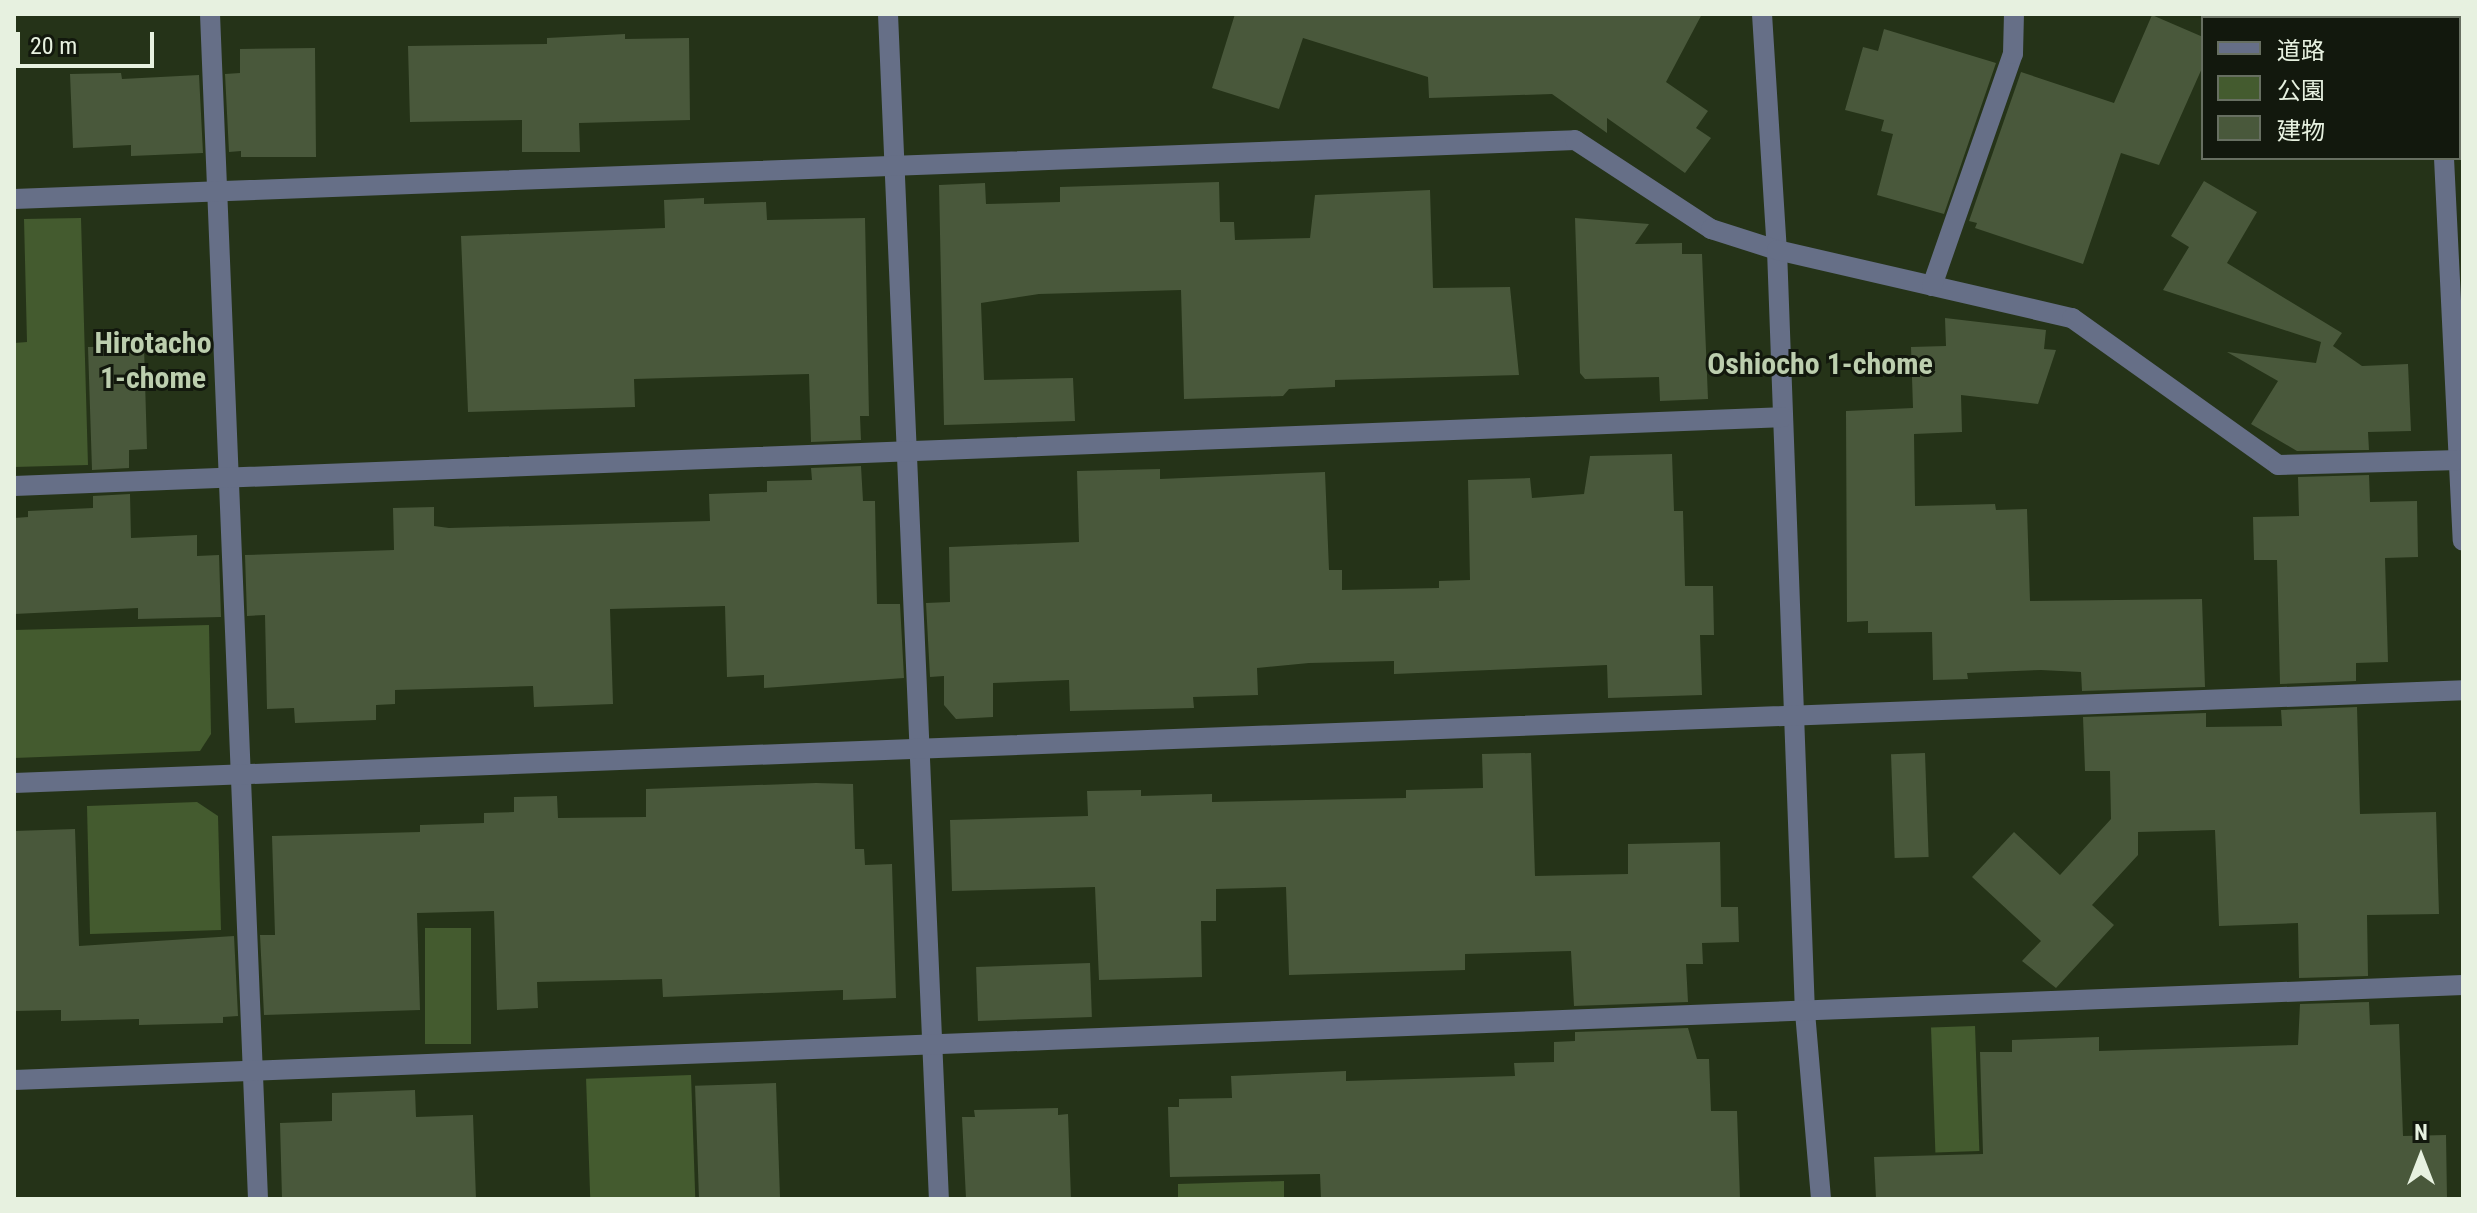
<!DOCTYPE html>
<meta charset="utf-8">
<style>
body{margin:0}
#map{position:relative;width:2477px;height:1213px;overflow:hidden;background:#253318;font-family:"Roboto Condensed","Noto Sans JP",sans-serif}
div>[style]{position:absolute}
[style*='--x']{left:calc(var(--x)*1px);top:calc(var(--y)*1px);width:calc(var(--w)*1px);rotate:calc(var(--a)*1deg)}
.green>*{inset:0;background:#445b2f;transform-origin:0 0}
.building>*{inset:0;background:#49583b;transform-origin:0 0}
.minor>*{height:20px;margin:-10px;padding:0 10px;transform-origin:10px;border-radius:10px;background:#666f87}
span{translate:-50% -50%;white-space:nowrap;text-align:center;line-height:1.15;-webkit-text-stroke:6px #12180d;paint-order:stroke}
.neighbourhood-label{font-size:30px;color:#bcceae;font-weight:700}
.frame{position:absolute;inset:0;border:16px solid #e7f1e0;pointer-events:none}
.legend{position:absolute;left:2201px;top:16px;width:260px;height:144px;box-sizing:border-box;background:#12180d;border:2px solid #676f61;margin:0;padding:10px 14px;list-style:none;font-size:24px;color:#e7f1e0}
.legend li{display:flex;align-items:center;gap:16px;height:40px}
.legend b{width:40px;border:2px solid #676f61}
.north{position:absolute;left:2381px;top:1117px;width:80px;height:80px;-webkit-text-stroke:6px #12180d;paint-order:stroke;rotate:0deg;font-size:22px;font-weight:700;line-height:32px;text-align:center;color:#e7f1e0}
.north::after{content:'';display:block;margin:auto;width:28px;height:36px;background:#e7f1e0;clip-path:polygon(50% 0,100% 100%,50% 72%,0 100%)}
.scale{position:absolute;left:16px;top:32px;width:138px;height:36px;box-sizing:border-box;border:4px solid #e7f1e0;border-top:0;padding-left:10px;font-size:24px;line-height:28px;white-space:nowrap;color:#e7f1e0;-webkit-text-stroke:6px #12180d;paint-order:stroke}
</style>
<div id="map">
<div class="green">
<i style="clip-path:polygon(81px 218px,88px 465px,14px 467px,14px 343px,27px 342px,24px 219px)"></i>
<i style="clip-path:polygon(209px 625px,211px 734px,200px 751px,14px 758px,14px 630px)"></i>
<i style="clip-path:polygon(197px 802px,218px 816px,221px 930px,90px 934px,87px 806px)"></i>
<i style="left:425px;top:928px;width:46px;height:116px"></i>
<i style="left:1975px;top:1026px;width:125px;height:44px;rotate:88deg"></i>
<i style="left:691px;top:1075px;width:124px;height:105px;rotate:88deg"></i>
<i style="clip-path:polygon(1284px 1181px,1284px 1199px,1178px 1199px,1178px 1184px)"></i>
</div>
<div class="building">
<i style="clip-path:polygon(1235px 14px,1702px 14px,1666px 82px,1708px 111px,1696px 128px,1711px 138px,1685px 173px,1607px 118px,1607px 133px,1552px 94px,1429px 98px,1428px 77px,1303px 38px,1279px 109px,1212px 88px)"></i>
<i style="clip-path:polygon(2152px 15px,2203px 37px,2203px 66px,2159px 165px,2121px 153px,2083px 264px,1975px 228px,1977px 223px,1969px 221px,2021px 72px,2114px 103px)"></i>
<i style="clip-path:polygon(1884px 29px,1996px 63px,1944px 214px,1877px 195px,1893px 134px,1881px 131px,1884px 120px,1845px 110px,1863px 47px,1878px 51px)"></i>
<i style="clip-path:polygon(625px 34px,625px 39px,689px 38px,690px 120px,579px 123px,580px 152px,522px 152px,522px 120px,410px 122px,408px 46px,547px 44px,547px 38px)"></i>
<i style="clip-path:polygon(315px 48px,316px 157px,241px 157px,241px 151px,229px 152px,225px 74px,240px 73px,240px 49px)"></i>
<i style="clip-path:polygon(121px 73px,122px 79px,199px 75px,203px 153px,131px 156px,131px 145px,73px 148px,70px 74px)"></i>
<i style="clip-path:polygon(2204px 181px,2257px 212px,2227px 263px,2342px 333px,2333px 346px,2362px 366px,2408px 364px,2411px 431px,2368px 432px,2369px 450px,2297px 451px,2251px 424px,2278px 381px,2227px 352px,2316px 363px,2321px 342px,2163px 290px,2189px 247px,2171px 236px)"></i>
<i style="clip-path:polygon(1219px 182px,1220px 222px,1234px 222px,1235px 240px,1310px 238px,1315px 195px,1430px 190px,1433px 288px,1510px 287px,1519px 375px,1335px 380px,1335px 387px,1289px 389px,1283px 396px,1184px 399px,1181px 290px,1039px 294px,981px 303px,984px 380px,1073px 378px,1075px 421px,944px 425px,939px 185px,985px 183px,986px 204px,1060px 202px,1060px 187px)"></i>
<i style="clip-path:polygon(704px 198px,704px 204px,766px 202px,767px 220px,865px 218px,869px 416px,860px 416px,861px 440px,811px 442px,809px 374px,634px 379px,635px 407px,468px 412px,461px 236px,665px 228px,664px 200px)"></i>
<i style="clip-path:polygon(1575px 218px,1649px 224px,1635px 244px,1682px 243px,1682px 254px,1702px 254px,1708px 399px,1660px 401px,1659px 377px,1585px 379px,1580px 373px)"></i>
<i style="clip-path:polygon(1945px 318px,2046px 330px,2044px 349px,2056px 350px,2038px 404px,1961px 395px,1962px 432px,1914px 434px,1915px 506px,1995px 504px,1996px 510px,2027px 509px,2030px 601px,2202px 599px,2205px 687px,2082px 691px,2081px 672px,2041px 670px,1967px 673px,1968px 679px,1933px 680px,1932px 632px,1868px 633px,1868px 621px,1847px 622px,1846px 411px,1913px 408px,1911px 347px,1946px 346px)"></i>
<i style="clip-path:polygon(144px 346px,147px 449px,129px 450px,129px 468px,92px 470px,88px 347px)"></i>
<i style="clip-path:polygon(1672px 454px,1674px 511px,1683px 511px,1685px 586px,1713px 586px,1714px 635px,1700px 635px,1702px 695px,1608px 698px,1607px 665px,1394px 674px,1394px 661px,1309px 663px,1257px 668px,1258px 695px,1193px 697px,1194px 708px,1070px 711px,1069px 680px,993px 683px,993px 717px,956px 719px,944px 705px,944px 676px,930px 677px,926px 603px,950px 602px,949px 547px,1079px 542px,1077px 471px,1160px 469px,1160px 479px,1325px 472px,1329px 570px,1342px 570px,1342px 590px,1439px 588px,1439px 581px,1470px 580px,1468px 480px,1530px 478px,1532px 498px,1584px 494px,1590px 456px)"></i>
<i style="clip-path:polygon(861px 466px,863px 501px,875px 501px,877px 604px,900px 604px,904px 678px,764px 688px,764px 675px,727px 677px,725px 606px,610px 609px,613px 704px,534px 707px,533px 686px,395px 690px,395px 704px,376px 705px,376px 720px,295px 723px,294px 708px,267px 709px,265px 615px,247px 616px,245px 555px,394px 550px,393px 508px,434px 507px,434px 526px,449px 528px,710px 521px,709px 494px,767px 492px,767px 481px,812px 480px,811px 468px)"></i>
<i style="clip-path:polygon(2369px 475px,2370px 502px,2417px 501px,2418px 557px,2385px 558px,2388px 662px,2356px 663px,2356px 681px,2280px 684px,2277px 560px,2254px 560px,2253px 517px,2299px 516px,2298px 477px)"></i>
<i style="clip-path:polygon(130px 494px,131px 538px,197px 535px,197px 556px,219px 555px,221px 617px,138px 619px,138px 608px,14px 614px,14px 518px,28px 517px,28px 511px,93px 508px,93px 496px)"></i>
<i style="clip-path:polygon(2357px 707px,2360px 814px,2436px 812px,2439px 914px,2367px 915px,2368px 976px,2299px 978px,2298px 923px,2219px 926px,2215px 830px,2138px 832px,2138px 855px,2092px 905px,2114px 925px,2056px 988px,2022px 961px,2041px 941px,1972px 877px,2014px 832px,2060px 875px,2111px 819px,2110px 771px,2085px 771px,2083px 717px,2206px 713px,2206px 727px,2282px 726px,2281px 710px)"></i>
<i style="clip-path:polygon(1531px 753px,1535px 876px,1628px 874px,1628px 844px,1720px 842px,1721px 907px,1738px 907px,1739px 942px,1702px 943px,1703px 964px,1686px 964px,1688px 1002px,1574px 1006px,1571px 951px,1465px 954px,1465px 970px,1289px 975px,1286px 887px,1216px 889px,1216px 921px,1201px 921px,1202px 977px,1099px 980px,1095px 887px,952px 891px,950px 820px,1088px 816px,1087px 791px,1141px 790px,1141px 796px,1212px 794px,1212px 802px,1406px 798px,1406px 790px,1483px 788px,1482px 754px)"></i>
<i style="left:1925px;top:753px;width:104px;height:34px;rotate:88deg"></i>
<i style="clip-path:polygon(816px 783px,853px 784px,855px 849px,864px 849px,865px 865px,892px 864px,896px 998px,843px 1000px,843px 990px,663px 997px,662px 979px,537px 982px,538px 1008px,497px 1010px,494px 911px,417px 913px,420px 1010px,264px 1015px,260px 935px,275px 935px,272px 836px,420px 832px,420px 825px,484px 823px,484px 813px,514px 812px,514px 797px,557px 796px,558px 818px,646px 817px,646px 789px)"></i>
<i style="clip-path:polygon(75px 829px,79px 946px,234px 936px,238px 1016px,223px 1017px,223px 1023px,139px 1025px,139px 1019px,61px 1021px,61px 1010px,14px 1011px,14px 831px)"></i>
<i style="left:1090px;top:963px;width:54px;height:114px;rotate:88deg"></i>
<i style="clip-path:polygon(2369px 1002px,2370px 1025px,2399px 1024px,2403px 1136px,2446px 1135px,2447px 1199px,1876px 1199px,1874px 1157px,1983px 1154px,1980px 1052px,2012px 1052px,2012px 1040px,2099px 1037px,2099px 1051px,2298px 1045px,2300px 1004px)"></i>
<i style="clip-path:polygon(1688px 1028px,1697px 1059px,1709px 1059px,1711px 1111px,1737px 1111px,1740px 1199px,1321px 1199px,1320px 1174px,1170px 1177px,1168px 1107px,1179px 1107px,1179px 1099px,1232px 1098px,1231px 1076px,1346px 1071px,1346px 1081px,1515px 1076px,1514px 1063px,1554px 1062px,1554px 1042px,1575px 1041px,1575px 1032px)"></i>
<i style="left:776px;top:1083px;width:116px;height:81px;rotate:88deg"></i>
<i style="clip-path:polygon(415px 1090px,416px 1117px,473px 1115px,476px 1199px,282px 1199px,280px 1123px,332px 1121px,332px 1093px)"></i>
<i style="clip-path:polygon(1058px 1108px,1058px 1115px,1068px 1114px,1071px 1199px,966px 1199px,962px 1117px,975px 1117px,974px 1110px)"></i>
</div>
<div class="minor">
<i style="--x:210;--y:14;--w:1186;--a:87.68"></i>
<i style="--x:888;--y:14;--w:1186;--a:87.54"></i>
<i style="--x:1762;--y:14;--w:236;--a:86.4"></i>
<i style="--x:1777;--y:250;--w:763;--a:87.9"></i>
<i style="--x:1805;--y:1012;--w:188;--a:85.1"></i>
<i style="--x:2436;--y:14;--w:4;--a:90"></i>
<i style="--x:2444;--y:158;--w:383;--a:87.2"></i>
<i style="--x:14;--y:199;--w:1562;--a:-2.16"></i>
<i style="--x:1575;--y:140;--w:163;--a:33.2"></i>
<i style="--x:1711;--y:229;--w:69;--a:17.7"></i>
<i style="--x:1777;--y:250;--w:303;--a:13"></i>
<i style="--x:2072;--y:318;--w:253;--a:35.5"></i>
<i style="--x:2278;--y:465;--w:181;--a:-1.6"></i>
<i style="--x:1932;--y:286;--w:246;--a:-70.8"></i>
<i style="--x:2013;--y:54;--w:40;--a:-88.6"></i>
<i style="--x:14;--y:486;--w:1770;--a:-2.23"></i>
<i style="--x:14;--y:783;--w:2451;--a:-2.17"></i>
<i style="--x:14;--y:1080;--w:2451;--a:-2.22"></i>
</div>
<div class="neighbourhood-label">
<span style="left:153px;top:360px">Hirotacho<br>1-chome</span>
<span style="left:1820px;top:364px">Oshiocho 1-chome</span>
</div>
<div class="frame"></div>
<ul class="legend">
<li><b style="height:10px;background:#666f87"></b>道路</li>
<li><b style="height:22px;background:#445b2f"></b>公園</li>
<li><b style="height:22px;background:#49583b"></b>建物</li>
</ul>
<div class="north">N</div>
<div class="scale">20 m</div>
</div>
